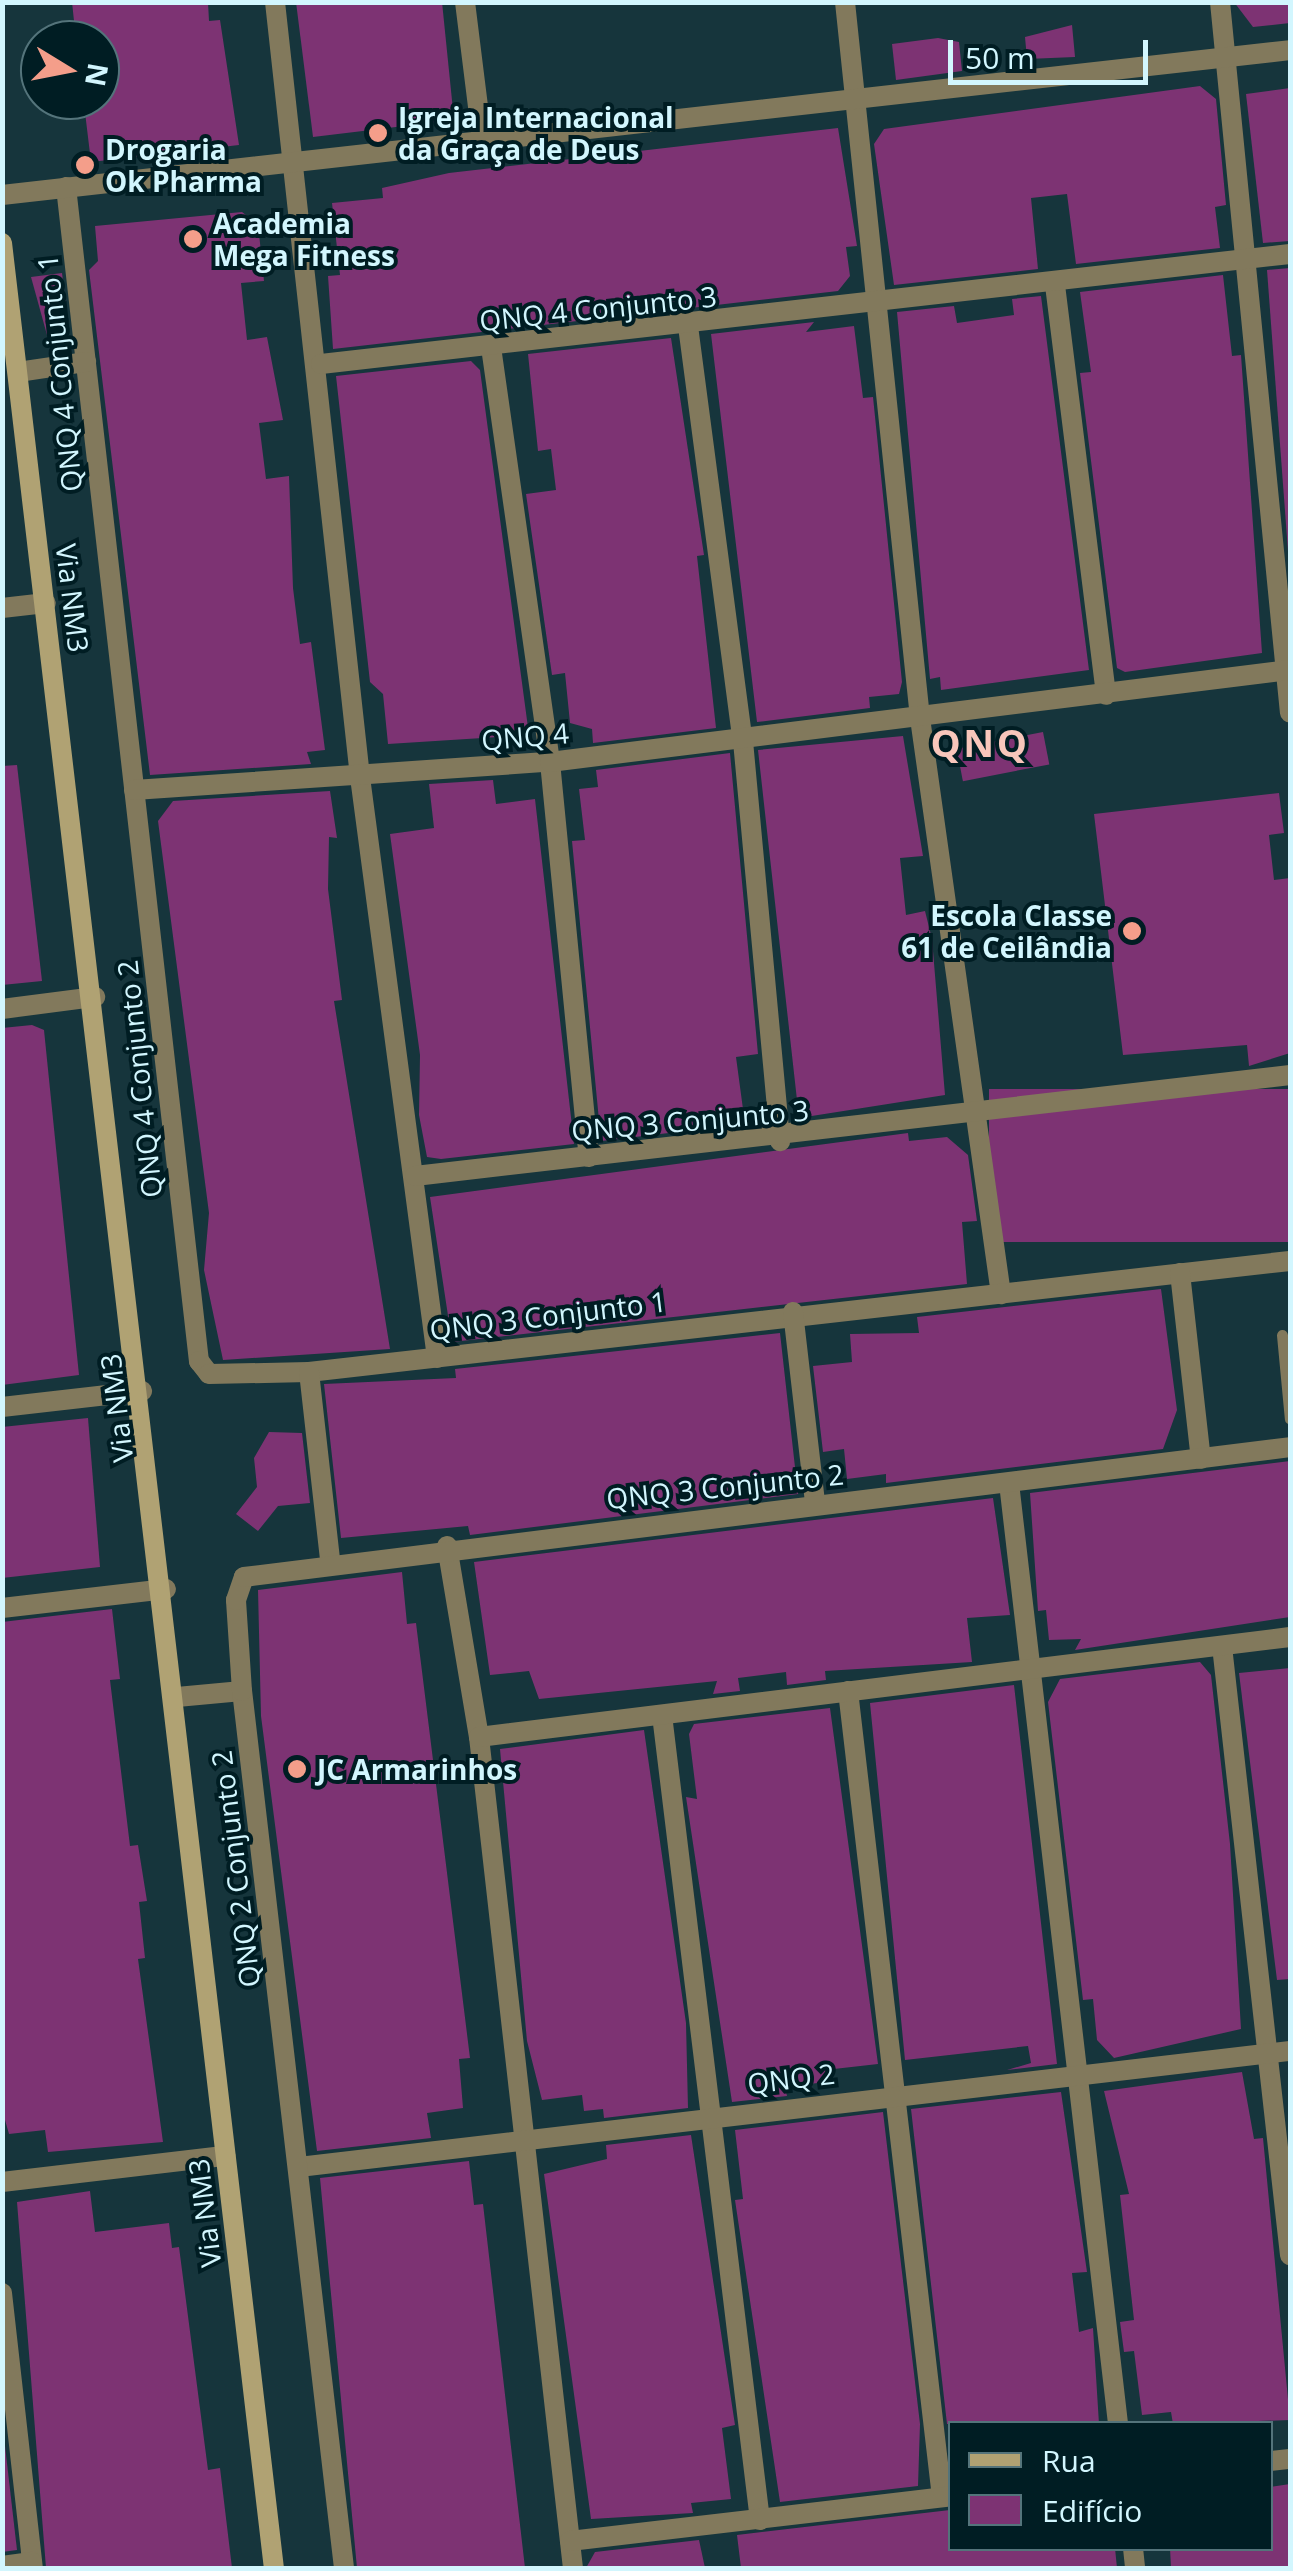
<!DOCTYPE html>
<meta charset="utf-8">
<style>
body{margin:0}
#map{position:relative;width:1293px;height:2571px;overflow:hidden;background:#16353c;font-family:"Open Sans",sans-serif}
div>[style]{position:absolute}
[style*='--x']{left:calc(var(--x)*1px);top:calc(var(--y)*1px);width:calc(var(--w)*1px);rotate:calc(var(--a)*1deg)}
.building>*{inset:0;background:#7d3373;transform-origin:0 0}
.lane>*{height:11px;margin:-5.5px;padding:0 5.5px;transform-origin:5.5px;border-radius:5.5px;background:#82795c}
.street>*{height:20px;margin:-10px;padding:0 10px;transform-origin:10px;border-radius:10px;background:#82795c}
.secondary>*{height:20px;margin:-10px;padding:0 10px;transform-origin:10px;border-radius:10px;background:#b0a273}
.dots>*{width:28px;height:28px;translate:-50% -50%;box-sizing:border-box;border:5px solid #001d23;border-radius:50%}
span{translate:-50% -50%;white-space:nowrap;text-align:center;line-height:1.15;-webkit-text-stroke:8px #001d23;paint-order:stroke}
.poi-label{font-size:28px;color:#d2f6fe;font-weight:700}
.left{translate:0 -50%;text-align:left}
.right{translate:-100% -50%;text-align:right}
.street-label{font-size:28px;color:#d2f6fe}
.district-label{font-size:38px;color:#f8c6bb;font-weight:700;letter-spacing:2.5px}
.frame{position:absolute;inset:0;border:5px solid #d2f6fe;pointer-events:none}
.legend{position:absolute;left:948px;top:2421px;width:325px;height:130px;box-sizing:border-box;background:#001d23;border:2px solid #54747b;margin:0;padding:12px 18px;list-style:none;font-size:30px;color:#d2f6fe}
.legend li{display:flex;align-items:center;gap:20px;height:50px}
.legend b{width:50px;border:2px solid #54747b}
.north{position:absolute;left:20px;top:20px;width:100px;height:100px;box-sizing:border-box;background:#001d23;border:2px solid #54747b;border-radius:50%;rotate:100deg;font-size:28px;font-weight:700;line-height:40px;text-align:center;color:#d2f6fe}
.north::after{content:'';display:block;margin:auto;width:35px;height:45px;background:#f49e8a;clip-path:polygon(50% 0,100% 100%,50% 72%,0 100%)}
.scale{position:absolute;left:948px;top:40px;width:200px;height:45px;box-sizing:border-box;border:5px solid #d2f6fe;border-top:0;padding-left:12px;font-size:30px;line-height:35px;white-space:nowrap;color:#d2f6fe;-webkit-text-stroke:8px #001d23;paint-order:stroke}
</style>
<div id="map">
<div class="building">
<i style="clip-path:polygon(72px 2px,208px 2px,209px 21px,220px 20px,239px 145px,91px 162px,84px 104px,100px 102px,100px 40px,76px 40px)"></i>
<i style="clip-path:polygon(296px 2px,442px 2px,454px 120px,313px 137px)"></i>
<i style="clip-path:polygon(1234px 2px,1290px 2px,1290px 23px,1253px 27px)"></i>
<i style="clip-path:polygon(1072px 25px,1075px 57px,1027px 59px,1025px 37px)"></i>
<i style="clip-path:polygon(938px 38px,959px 42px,962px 71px,896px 80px,892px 44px)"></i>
<i style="clip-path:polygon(1200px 86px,1216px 99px,1226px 205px,1215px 207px,1220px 248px,1076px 264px,1067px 194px,1031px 198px,1038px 269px,894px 285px,874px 144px,884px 129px)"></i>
<i style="clip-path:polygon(1290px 88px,1290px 241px,1263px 243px,1246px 94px)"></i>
<i style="clip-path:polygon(838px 128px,857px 246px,846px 247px,850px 276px,838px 291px,333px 349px,328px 276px,340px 275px,332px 203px,383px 198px,382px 188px,449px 173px)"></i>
<i style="clip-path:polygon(242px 212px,258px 224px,264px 281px,241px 283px,247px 340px,267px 337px,283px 420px,259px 423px,266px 479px,289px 476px,293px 588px,300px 644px,311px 642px,325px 750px,307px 752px,311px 764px,150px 775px,89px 270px,98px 261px,95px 226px)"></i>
<i style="clip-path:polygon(1290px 268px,1290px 578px,1267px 270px)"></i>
<i style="clip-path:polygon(62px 273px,69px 332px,47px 335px,31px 277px)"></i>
<i style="clip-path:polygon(1223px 275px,1232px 356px,1241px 355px,1262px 653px,1125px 672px,1117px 668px,1080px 373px,1091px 372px,1080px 292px)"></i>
<i style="clip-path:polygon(1041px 296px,1089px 670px,941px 690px,940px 677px,930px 679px,897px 312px,954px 306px,957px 323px,1014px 315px,1012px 299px)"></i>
<i style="clip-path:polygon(814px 322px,806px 332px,854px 326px,863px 398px,873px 397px,902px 682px,899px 694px,869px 697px,870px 708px,757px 722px,711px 334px)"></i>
<i style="clip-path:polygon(671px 338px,704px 555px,697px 556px,716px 728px,593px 743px,592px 729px,570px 723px,565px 673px,552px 675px,526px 494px,556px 490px,551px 449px,538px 451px,528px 354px)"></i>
<i style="clip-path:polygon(471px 361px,480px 370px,529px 735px,388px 744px,383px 694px,370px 682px,336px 376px)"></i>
<i style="left:1043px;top:732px;width:33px;height:88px;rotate:79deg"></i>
<i style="clip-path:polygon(903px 736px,923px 856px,900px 858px,906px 915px,925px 911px,932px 939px,945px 1095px,799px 1118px,758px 750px)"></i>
<i style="clip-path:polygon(730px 753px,758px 1054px,736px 1057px,745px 1124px,601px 1141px,572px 841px,585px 840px,579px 789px,598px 787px,596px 770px)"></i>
<i style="clip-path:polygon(17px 765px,42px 981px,2px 985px,2px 766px)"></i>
<i style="clip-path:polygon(493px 780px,496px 804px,535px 799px,574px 1144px,441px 1159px,427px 1157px,419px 1115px,420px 1055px,390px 834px,434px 828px,429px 784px)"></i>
<i style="clip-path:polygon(330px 791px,337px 838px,329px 837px,328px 889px,342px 1000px,334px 1001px,390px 1349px,223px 1360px,204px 1270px,209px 1213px,158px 821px,173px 801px)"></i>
<i style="clip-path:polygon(1279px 793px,1284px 833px,1269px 835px,1274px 880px,1290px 878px,1290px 1053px,1249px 1066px,1247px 1045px,1123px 1055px,1094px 814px)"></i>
<i style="clip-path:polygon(32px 1025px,44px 1030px,79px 1375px,2px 1385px,2px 1028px)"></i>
<i style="left:1290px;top:1089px;width:153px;height:301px;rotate:90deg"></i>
<i style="clip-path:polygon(908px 1133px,909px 1141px,947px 1137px,968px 1155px,977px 1221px,962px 1222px,967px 1284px,452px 1342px,430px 1197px)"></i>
<i style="clip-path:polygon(1161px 1289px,1177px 1410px,1163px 1449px,886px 1483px,886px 1474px,847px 1479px,844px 1449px,823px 1452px,813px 1366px,852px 1362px,850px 1334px,919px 1333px,917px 1317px)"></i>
<i style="clip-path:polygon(780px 1333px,798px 1494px,470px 1535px,468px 1526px,341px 1538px,324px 1384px,456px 1378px,455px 1369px)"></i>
<i style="clip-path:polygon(88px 1418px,100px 1567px,2px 1578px,2px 1427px)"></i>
<i style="clip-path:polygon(269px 1432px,302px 1433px,310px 1503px,278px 1506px,258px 1531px,236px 1514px,257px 1487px,254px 1458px)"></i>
<i style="clip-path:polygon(1290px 1461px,1290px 1617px,1075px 1650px,1081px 1639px,1049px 1640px,1046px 1610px,1038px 1611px,1030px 1493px)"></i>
<i style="clip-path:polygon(993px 1498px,1010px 1615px,967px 1618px,972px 1662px,825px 1671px,826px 1680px,787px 1685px,786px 1672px,738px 1678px,740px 1691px,713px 1694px,717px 1681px,539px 1699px,529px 1671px,490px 1675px,474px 1562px)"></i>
<i style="clip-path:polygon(402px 1572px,407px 1624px,416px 1623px,470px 2058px,459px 2059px,463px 2108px,427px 2113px,431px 2138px,317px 2151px,261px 1716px,258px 1590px)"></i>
<i style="clip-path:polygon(112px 1609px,120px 1679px,110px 1680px,130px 1846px,138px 1845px,147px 1901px,139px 1902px,145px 1958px,138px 1959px,163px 2142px,48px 2152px,45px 2130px,9px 2134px,5px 2120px,2px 1622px)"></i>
<i style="clip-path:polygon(1200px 1662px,1211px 1675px,1230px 1844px,1241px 2029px,1114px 2058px,1097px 2040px,1093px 1999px,1083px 2000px,1048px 1702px,1060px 1679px)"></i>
<i style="clip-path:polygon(1290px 1668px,1290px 1979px,1277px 1980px,1239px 1673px)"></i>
<i style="clip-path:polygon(1014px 1685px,1057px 2064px,1007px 2070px,1031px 2063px,1028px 2046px,905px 2060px,870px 1703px)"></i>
<i style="clip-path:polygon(830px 1708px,878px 2064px,825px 2070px,834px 2081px,785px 2087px,787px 2096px,732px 2102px,686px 1797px,697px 1799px,689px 1734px,694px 1724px)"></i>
<i style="clip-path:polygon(644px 1730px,686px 2023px,688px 2108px,604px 2118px,603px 2109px,584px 2111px,582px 2095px,542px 2100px,527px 2041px,500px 1749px)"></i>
<i style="clip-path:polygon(1242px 2072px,1254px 2139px,1263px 2138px,1290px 2420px,1173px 2424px,1171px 2412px,1142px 2415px,1134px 2351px,1124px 2352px,1120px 2322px,1134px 2320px,1120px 2195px,1129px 2194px,1104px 2091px)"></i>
<i style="clip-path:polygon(1061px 2092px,1087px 2272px,1072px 2273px,1079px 2332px,1093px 2328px,1099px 2424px,947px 2424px,911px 2109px)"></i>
<i style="clip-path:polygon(883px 2112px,920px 2424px,918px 2486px,780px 2502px,735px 2200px,743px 2199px,735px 2130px)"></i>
<i style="clip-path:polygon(691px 2135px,735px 2425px,722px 2428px,731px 2499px,691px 2503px,693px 2513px,591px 2519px,544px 2174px,607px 2159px,606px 2145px)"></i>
<i style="clip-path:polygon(469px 2161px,474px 2205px,483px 2204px,525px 2568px,357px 2568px,320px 2178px)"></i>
<i style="clip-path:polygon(90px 2191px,95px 2232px,169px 2223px,172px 2248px,179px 2247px,208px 2470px,220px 2468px,232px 2568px,46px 2568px,17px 2202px)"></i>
<i style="clip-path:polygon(2px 2420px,17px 2550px,2px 2552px)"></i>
<i style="clip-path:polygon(1290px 2484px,1290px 2568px,1171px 2568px,1170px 2548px,1270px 2548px,1270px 2487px)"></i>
<i style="clip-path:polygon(950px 2510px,950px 2548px,1115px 2548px,1117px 2568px,741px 2568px,737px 2535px)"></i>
<i style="clip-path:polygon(699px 2540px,705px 2568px,586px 2568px,595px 2552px)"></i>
</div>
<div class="lane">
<i style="--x:1282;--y:1335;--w:84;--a:84.6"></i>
</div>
<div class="street">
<i style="--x:275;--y:2;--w:780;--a:83.74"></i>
<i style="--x:360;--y:777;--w:586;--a:82.45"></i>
<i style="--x:465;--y:2;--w:138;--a:82.9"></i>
<i style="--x:845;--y:2;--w:720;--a:84.02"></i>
<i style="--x:920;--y:718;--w:582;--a:82"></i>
<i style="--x:1220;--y:2;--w:714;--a:84.38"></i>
<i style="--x:66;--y:187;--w:1182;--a:83.54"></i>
<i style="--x:199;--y:1361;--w:16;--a:52"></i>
<i style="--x:209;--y:1374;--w:100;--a:-1.1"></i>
<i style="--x:309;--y:1372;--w:987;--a:-6.46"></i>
<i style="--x:2;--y:195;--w:1296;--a:-6.42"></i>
<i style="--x:1055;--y:285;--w:413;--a:82.9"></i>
<i style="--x:688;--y:326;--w:419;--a:82.5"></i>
<i style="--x:743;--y:741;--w:402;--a:84.7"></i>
<i style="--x:491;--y:347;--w:419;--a:81.9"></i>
<i style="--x:550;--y:762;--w:397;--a:84.4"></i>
<i style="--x:321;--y:364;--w:975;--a:-6.48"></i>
<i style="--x:18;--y:372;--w:69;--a:-8.4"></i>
<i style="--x:2;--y:608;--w:44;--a:-6.5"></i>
<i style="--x:134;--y:790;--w:417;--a:-3.9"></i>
<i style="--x:550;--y:762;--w:746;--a:-7.09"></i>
<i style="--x:2;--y:1009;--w:94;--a:-7.4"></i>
<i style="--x:415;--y:1176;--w:881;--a:-6.58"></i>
<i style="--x:1180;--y:1273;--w:187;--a:83.6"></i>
<i style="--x:793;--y:1312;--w:192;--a:83.4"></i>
<i style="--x:309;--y:1372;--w:189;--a:83.6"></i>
<i style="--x:2;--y:1407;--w:141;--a:-6.5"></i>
<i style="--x:1009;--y:1483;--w:947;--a:83.39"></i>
<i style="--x:447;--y:1546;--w:194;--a:80.5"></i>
<i style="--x:479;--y:1737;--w:836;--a:83.55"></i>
<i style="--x:2;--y:1608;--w:165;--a:-6.6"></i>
<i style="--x:1222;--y:1646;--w:613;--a:83.63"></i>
<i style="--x:848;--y:1691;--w:811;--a:83.35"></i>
<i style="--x:177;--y:1697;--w:65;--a:-5.3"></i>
<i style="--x:662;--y:1715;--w:811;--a:83.06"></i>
<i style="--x:479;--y:1737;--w:817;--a:-7.03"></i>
<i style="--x:299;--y:2167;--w:998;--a:-6.68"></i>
<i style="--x:2;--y:2182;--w:225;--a:-6.7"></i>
<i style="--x:2;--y:2293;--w:277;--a:83.6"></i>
<i style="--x:1270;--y:2461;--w:20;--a:-6"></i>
<i style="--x:570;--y:2541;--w:384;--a:-6.7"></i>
<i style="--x:1133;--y:2548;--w:20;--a:84"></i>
<i style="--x:2;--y:2566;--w:30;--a:-8"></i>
<i style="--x:344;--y:2568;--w:883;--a:-96.63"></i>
<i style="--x:242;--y:1691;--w:91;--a:-93.8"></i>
<i style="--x:236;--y:1600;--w:24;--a:-71"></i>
<i style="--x:244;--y:1577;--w:1054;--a:-7.08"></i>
</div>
<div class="secondary">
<i style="--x:2;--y:243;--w:2341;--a:83.33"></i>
</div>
<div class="dots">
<i style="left:378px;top:133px;background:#f49e8a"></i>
<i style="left:85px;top:165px;background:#f49e8a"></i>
<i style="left:193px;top:239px;background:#f49e8a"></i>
<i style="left:1132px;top:931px;background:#f49e8a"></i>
<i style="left:297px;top:1769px;background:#f49e8a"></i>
</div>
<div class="poi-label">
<span class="left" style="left:398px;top:133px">Igreja Internacional<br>da Graça de Deus</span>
<span class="left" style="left:105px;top:165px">Drogaria<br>Ok Pharma</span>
<span class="left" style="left:213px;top:239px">Academia<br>Mega Fitness</span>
<span class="right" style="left:1112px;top:931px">Escola Classe<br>61 de Ceilândia</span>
<span class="left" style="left:317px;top:1769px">JC Armarinhos</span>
</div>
<div class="street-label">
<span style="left:598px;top:308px;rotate:-6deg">QNQ 4 Conjunto 3</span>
<span style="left:59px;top:373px;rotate:-96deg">QNQ 4 Conjunto 1</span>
<span style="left:73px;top:598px;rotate:83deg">Via NM3</span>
<span style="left:525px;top:736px;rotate:-5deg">QNQ 4</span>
<span style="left:139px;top:1079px;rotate:-96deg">QNQ 4 Conjunto 2</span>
<span style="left:690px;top:1120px;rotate:-5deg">QNQ 3 Conjunto 3</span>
<span style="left:548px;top:1315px;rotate:-7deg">QNQ 3 Conjunto 1</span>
<span style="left:116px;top:1408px;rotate:-97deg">Via NM3</span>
<span style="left:725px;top:1486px;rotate:-6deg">QNQ 3 Conjunto 2</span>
<span style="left:235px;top:1869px;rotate:-97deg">QNQ 2 Conjunto 2</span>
<span style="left:791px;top:2078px;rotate:-7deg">QNQ 2</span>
<span style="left:204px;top:2213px;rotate:-97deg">Via NM3</span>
</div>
<div class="district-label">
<span style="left:980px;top:743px">QNQ</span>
</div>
<div class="frame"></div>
<ul class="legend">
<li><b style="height:12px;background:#b0a273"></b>Rua</li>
<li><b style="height:28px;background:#7d3373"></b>Edifício</li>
</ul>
<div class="north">N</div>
<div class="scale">50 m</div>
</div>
